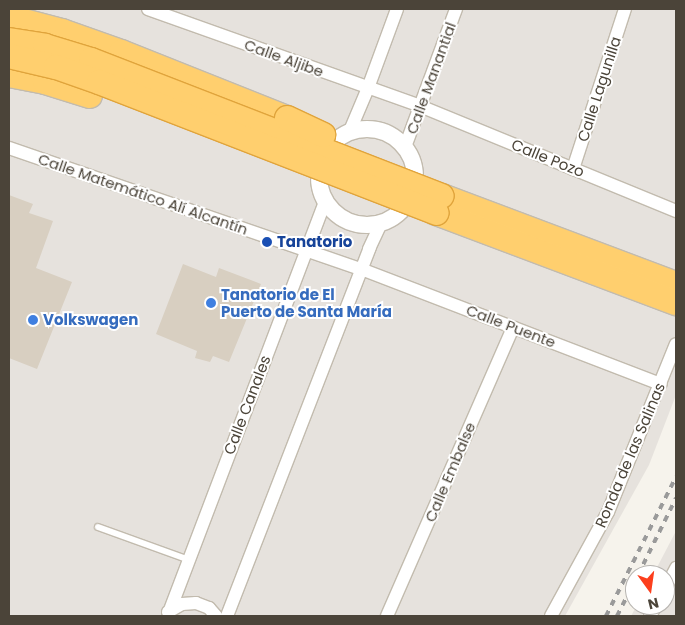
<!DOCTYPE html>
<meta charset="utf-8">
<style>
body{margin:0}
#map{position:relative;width:685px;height:625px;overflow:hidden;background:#f6f3ec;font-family:Poppins,sans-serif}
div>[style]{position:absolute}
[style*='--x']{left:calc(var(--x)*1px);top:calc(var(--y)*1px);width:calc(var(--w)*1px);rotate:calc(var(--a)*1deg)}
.industrial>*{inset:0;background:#e6e2dd}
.building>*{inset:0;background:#d8cfc1}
.roads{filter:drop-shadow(1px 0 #c2bbae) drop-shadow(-1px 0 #c2bbae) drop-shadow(0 1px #c2bbae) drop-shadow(0 -1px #c2bbae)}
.service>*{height:6px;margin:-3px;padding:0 3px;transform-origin:3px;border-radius:3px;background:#fff}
.minor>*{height:12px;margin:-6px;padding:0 6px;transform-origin:6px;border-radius:6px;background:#fff}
.tertiary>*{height:16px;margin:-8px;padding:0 8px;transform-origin:8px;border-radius:8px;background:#fff}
.tertiary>.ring{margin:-8px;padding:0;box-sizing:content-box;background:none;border:16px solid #fff;border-radius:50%}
.motorway>*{height:24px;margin:-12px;padding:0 12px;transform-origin:12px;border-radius:12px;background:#ffcf6e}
.rail>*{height:4px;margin-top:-2px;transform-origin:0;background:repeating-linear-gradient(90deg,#9a9a9a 0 6px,transparent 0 12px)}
.bridges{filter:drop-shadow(1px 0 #e0a43c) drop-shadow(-1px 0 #e0a43c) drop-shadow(0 1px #e0a43c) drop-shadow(0 -1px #e0a43c)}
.motorway-bridge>*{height:24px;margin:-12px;padding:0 12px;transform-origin:12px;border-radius:12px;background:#ffcf6e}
.dots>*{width:14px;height:14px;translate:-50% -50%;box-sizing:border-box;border:2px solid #fff;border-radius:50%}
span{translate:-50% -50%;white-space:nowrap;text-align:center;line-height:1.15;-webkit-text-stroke:4px #fff;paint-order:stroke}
.street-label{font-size:15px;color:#4b4439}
.transit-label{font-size:15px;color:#164399;font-weight:700}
.left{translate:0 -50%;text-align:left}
.shop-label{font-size:15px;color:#366cbe;font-weight:700}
.frame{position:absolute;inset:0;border:10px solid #4b4439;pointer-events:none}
.north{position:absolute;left:625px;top:565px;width:50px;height:50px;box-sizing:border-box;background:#fff;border:1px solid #b7b4b0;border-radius:50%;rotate:166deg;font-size:14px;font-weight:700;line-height:20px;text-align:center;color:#4b4439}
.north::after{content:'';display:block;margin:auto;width:18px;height:22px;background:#fc3f1d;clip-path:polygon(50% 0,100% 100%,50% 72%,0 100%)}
</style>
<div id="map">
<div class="industrial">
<i style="clip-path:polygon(9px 9px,676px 9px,676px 395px,649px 465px,565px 616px,9px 616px)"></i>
<i style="clip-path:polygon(676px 531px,676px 616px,631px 616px,637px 605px,665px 605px,665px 575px,653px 575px)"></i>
</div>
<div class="building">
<i style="clip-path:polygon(9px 195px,33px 204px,29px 213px,53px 221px,36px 268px,72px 282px,37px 369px,9px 358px)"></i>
<i style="clip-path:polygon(183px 264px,216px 277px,219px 268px,261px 284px,229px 362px,213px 356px,210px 362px,195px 358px,197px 351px,156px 334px)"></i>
</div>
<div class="roads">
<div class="service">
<i style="--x:98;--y:527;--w:97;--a:19.9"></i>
</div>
<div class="minor">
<i style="--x:148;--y:9;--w:289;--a:19.6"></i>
<i style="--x:420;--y:106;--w:277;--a:22.3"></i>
<i style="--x:349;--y:133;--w:49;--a:-67.1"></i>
<i style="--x:368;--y:88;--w:84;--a:-69.8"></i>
<i style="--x:405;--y:147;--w:147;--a:-69.7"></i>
<i style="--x:9;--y:148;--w:372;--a:19"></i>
<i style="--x:361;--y:269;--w:321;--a:21"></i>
<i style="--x:573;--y:169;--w:168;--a:-72"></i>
<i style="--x:665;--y:589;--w:24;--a:-62"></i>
<i style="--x:170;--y:610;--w:437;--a:-69.2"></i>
<i style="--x:168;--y:612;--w:16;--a:-30"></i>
<i style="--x:182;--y:604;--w:14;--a:-4"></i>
<i style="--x:196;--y:603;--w:14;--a:21"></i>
<i style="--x:209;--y:608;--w:11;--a:49"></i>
<i style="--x:227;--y:616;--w:394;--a:-68.8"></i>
<i style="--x:369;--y:249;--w:29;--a:-65"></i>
<i style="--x:387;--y:616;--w:315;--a:-66.4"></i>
<i style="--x:551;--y:616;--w:119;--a:-61.3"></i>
<i style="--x:608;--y:512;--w:181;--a:-68"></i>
<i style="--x:650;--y:616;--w:13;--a:-61"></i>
</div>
<div class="tertiary">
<i class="ring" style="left:319px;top:129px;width:80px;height:80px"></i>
</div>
<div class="motorway">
<i style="--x:9;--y:17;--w:55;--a:14.8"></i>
<i style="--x:62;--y:31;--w:63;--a:19.6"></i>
<i style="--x:121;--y:52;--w:179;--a:21.7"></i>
<i style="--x:9;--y:75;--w:37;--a:11"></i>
<i style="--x:45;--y:82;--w:47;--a:17.3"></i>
<i style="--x:442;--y:196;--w:250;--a:20.6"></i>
<i style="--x:436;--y:213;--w:256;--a:20.6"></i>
</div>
</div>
<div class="rail">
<i style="--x:638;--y:575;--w:86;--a:-63.7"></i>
<i style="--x:606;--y:616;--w:156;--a:-63.3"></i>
<i style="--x:617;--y:616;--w:39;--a:-63"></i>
</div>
<div class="bridges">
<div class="motorway-bridge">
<i style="--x:9;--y:40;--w:36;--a:9"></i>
<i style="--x:45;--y:46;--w:48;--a:16.9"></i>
<i style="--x:91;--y:60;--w:376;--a:21.2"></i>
<i style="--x:9;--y:56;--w:48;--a:13.2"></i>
<i style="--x:56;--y:67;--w:46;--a:19.2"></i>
<i style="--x:99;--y:82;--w:362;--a:21.2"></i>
<i style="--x:287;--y:118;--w:40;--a:25"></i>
</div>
</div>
<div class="dots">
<i style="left:267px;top:242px;background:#1a4fb4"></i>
<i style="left:211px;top:303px;background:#3f7fe0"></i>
<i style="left:33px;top:320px;background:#3f7fe0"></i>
</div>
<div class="street-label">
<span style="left:284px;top:58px;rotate:20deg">Calle Aljibe</span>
<span style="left:431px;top:78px;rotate:-70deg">Calle Manantial</span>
<span style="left:599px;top:89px;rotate:-72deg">Calle Lagunilla</span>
<span style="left:548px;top:158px;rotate:22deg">Calle Pozo</span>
<span style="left:143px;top:194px;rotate:19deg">Calle Matemático Alí Alcantín</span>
<span style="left:511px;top:326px;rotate:21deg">Calle Puente</span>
<span style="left:247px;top:405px;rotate:-69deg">Calle Canales</span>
<span style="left:630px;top:455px;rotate:-67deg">Ronda de las Salinas</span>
<span style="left:450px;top:472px;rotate:-67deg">Calle Embalse</span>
</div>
<div class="transit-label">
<span class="left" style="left:277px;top:242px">Tanatorio</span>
</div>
<div class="shop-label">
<span class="left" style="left:221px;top:303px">Tanatorio de El<br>Puerto de Santa María</span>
<span class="left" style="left:43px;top:320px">Volkswagen</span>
</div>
<div class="frame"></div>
<div class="north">N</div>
</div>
